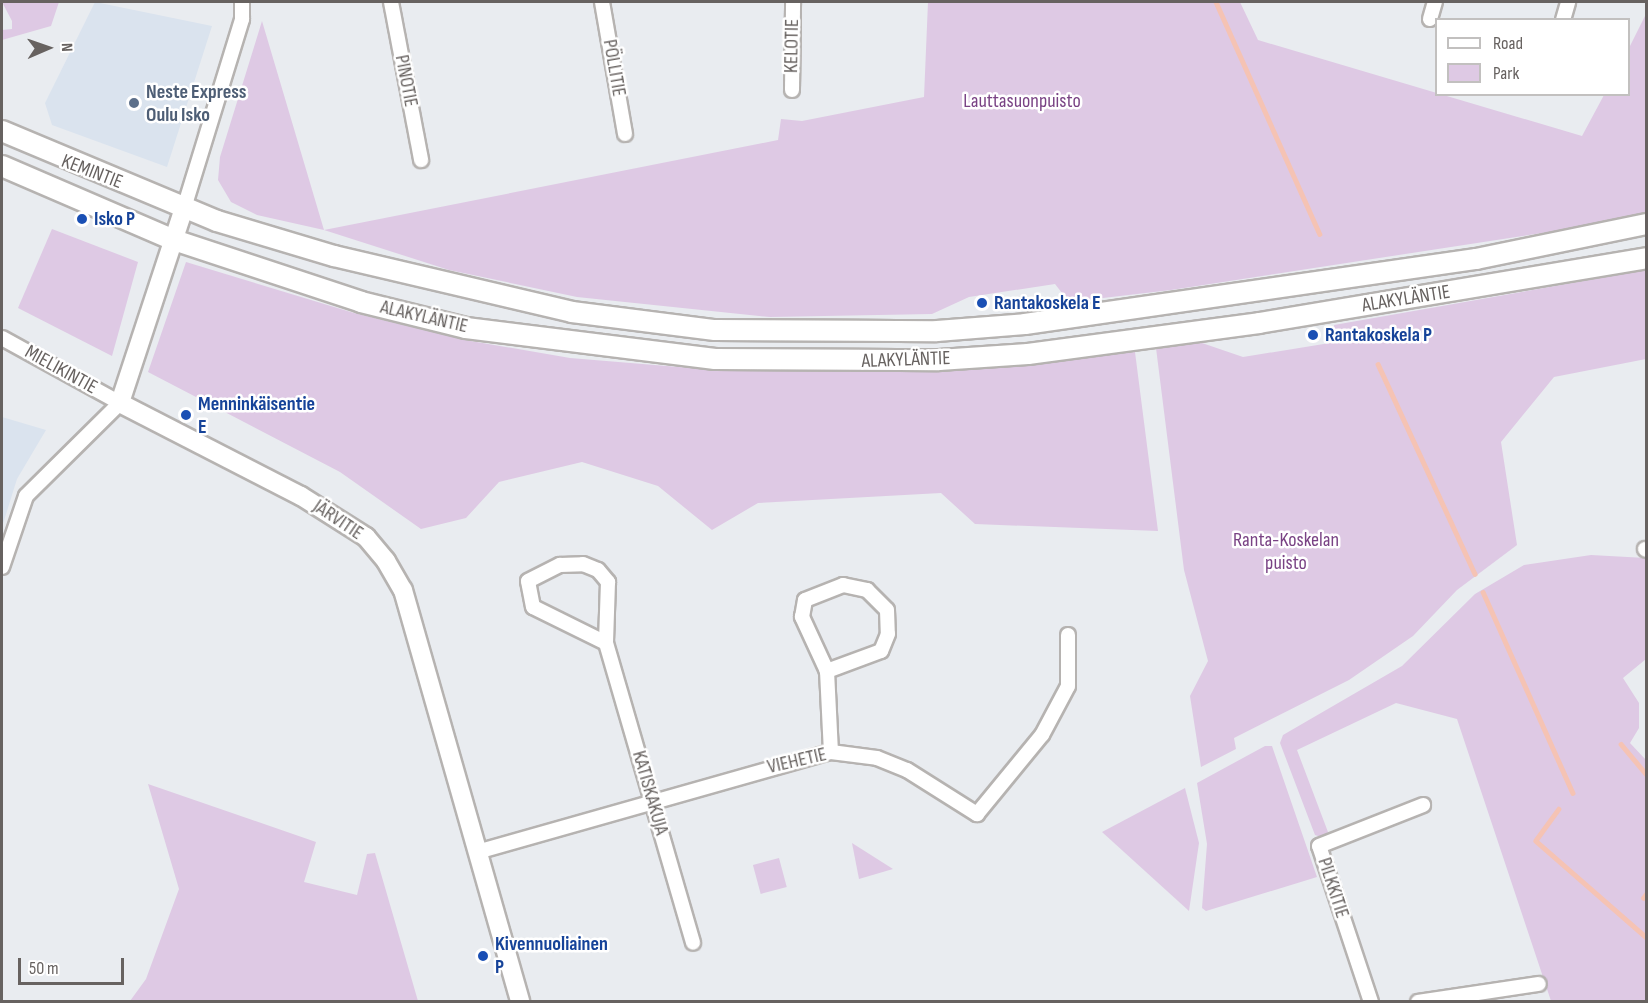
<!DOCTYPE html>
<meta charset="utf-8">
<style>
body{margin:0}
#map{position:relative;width:1648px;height:1003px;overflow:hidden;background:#e9ecf0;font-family:"Sofia Sans Condensed",sans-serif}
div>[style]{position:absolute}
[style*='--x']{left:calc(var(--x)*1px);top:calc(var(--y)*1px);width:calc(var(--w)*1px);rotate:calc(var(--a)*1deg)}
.commercial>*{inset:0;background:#dae3ee}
.green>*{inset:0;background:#dec9e4;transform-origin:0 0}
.stream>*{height:4.5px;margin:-2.25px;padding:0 2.25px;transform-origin:2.25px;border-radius:2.25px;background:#f5c3b4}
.roads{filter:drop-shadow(2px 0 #b6b3b1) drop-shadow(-2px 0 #b6b3b1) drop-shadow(0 2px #b6b3b1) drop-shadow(0 -2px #b6b3b1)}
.minor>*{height:14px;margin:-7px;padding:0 7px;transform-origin:7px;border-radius:7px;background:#fff}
.tertiary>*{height:18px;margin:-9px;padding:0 9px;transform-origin:9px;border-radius:9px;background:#fff}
.secondary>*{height:20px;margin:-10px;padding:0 10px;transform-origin:10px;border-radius:10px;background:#fff}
.dots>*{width:16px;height:16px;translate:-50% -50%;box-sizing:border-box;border:3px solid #fff;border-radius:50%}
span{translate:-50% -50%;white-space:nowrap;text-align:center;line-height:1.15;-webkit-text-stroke:5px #fff;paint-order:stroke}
.street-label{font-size:20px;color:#676260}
.service-label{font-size:20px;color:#4e5e75;font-weight:700}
.left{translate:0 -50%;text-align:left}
.park-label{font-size:20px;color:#794284}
.transit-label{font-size:20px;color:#164399;font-weight:700}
.frame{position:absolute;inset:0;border:3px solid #676260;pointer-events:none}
.legend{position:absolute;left:1435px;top:18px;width:195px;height:78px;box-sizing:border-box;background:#fff;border:2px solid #c2c0bf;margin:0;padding:8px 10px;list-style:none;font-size:18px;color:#676260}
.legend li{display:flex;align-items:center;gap:12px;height:30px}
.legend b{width:30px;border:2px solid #c2c0bf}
.north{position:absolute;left:18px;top:18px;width:60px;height:60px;-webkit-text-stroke:4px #fff;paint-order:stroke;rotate:88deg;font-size:16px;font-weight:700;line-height:24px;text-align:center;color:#676260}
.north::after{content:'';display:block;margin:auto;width:21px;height:27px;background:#676260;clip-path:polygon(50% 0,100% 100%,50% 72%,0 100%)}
.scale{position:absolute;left:18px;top:958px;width:106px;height:27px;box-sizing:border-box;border:3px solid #676260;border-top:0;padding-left:8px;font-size:18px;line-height:21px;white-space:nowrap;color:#676260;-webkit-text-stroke:4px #fff;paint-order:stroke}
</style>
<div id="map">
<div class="commercial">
<i style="clip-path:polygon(95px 2px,212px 26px,167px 167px,52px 125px,45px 103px)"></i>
<i style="clip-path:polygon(2px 417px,46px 430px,17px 479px,2px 527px)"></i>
</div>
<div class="green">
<i style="clip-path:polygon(2px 2px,59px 2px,51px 26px,2px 40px,2px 30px,12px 29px,12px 21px)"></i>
<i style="clip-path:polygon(928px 2px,1240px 2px,1258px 40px,1582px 136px,1604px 95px,1628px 94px,1629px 48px,1646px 14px,1646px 217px,1171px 290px,1069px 302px,1055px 284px,969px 297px,932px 314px,770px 317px,577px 297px,449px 270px,324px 230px,257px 215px,231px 202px,218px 180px,220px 157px,262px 21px,324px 230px,778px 140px,781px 119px,802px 121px,924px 97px)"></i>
<i style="clip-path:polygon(52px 229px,138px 262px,112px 356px,18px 308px)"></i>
<i style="clip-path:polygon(186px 262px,354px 313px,465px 340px,570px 358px,715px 370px,921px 372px,1135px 352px,1158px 531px,975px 524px,941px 493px,758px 503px,712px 530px,658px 486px,582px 462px,499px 482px,466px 518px,421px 529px,340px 472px,148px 372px)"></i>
<i style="clip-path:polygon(1646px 270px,1646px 359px,1554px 377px,1501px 442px,1517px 545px,1457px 590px,1413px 636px,1349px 680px,1234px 738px,1236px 749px,1201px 767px,1190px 696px,1208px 661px,1184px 570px,1156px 348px,1202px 343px,1243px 357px,1336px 342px,1334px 325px)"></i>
<i style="clip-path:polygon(1591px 555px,1646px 558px,1646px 659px,1623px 678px,1639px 703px,1639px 728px,1630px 743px,1646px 760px,1646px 1001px,1551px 1001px,1457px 719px,1396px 703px,1297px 750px,1328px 832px,1324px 838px,1315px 835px,1280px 743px,1283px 735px,1402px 666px,1475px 594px,1524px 565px)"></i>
<i style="clip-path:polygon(1265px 746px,1272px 746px,1317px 877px,1206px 911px,1202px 908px,1207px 844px,1197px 783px)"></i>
<i style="clip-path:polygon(148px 784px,316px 842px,304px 882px,357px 895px,367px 854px,375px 853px,418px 1001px,130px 1001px,146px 979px,179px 889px)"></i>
<i style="clip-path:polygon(1185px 788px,1199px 843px,1189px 911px,1102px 832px)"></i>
<i style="clip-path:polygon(852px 843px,893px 869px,859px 879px)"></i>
<i style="left:779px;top:858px;width:30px;height:27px;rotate:75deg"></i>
</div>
<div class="stream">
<i style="--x:1216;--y:2;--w:254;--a:65.9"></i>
<i style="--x:1378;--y:364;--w:231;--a:65.2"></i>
<i style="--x:1483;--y:592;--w:220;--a:65.9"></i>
<i style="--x:1621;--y:744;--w:39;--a:50"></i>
<i style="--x:1559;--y:809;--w:39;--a:126"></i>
<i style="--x:1536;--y:841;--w:146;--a:41.1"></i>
<i style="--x:1643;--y:898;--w:5;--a:-53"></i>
</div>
<div class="roads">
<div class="minor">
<i style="--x:391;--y:2;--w:161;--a:79.2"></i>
<i style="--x:602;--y:2;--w:134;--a:80.1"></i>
<i style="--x:1430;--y:19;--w:18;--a:-74"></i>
<i style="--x:1563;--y:20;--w:19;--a:-74"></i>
<i style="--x:792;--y:90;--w:88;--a:-89.3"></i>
<i style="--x:184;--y:208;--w:198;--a:-72.9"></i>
<i style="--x:242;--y:19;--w:17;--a:-90"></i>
<i style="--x:2;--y:338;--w:135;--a:28.8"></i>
<i style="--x:120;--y:403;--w:132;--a:135.3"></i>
<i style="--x:26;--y:496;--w:75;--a:108.7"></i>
<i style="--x:1645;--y:549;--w:1;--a:45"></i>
<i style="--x:606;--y:643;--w:81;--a:-153.7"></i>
<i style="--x:533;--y:607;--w:26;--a:-101"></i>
<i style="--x:528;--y:581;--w:36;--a:-27"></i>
<i style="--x:560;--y:565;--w:23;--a:-2"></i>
<i style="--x:583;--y:564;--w:16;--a:22"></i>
<i style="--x:598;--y:570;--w:16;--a:50"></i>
<i style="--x:608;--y:582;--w:61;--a:91.9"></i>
<i style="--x:606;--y:643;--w:312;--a:73.8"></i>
<i style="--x:827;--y:671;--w:60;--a:-114.8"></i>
<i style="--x:802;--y:617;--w:17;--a:-80"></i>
<i style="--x:805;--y:600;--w:41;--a:-21.5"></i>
<i style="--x:843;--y:585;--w:25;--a:12"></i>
<i style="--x:867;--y:590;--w:28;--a:45"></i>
<i style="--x:887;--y:610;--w:24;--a:88"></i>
<i style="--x:888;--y:634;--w:18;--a:112"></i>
<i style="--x:881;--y:651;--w:58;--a:159.7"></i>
<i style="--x:827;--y:671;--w:81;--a:87.2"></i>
<i style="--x:477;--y:852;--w:368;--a:-15.8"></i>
<i style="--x:831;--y:752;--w:46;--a:7.4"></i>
<i style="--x:877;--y:758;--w:32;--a:22"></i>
<i style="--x:907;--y:770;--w:83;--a:32.2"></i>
<i style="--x:977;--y:814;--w:102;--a:-50.6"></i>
<i style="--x:1042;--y:735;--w:55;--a:-62"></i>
<i style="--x:1068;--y:686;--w:51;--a:-90"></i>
<i style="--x:1371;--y:1002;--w:164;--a:-108.4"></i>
<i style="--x:1319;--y:846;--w:112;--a:-21.5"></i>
<i style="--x:1418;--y:1002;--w:122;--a:-8.5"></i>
</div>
<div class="tertiary">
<i style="--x:184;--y:208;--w:205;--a:108.2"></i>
<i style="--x:120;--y:403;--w:203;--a:27.2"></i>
<i style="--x:301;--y:496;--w:77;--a:32.2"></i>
<i style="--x:366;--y:537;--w:31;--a:50"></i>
<i style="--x:386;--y:561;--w:34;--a:60"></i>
<i style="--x:403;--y:590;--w:428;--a:74.1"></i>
</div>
<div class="secondary">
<i style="--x:2;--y:131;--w:233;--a:22.7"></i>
<i style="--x:217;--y:221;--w:122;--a:16.7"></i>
<i style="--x:334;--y:256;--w:244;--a:13.2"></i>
<i style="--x:572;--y:312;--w:144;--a:7.2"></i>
<i style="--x:715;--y:330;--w:222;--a:0.3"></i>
<i style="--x:937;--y:331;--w:88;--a:-4.5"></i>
<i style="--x:1025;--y:324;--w:456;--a:-8.2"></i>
<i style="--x:1476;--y:259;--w:174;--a:-11.6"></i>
<i style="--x:2;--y:166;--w:187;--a:23.3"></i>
<i style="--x:174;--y:240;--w:197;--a:18.3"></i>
<i style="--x:361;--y:302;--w:108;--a:13.9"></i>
<i style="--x:466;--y:328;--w:251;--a:7.1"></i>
<i style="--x:715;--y:359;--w:224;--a:0.3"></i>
<i style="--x:939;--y:360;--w:89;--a:-3.9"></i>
<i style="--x:1028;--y:354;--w:233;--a:-7.6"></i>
<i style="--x:1259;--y:323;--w:392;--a:-9.5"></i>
</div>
</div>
<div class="dots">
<i style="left:134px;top:103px;background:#5c6f8a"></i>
<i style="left:82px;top:219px;background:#1a4fb4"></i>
<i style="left:982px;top:303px;background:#1a4fb4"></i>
<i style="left:1313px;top:335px;background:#1a4fb4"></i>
<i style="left:186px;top:415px;background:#1a4fb4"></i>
<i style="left:483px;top:956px;background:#1a4fb4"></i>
</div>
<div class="street-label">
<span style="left:792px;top:46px;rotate:-89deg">KELOTIE</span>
<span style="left:614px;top:68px;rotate:80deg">PÖLLITIE</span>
<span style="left:406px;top:81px;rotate:79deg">PINOTIE</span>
<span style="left:92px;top:172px;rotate:21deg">KEMINTIE</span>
<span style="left:1406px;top:299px;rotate:-9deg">ALAKYLÄNTIE</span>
<span style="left:424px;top:317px;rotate:13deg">ALAKYLÄNTIE</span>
<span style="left:906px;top:360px;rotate:-2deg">ALAKYLÄNTIE</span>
<span style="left:61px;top:370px;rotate:29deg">MIELIKINTIE</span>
<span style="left:338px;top:520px;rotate:34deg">JÄRVITIE</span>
<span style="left:797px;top:761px;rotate:-13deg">VIEHETIE</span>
<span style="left:650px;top:793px;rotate:74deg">KATISKAKUJA</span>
<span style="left:1333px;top:888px;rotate:72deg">PILKKITIE</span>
</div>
<div class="service-label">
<span class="left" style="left:146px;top:104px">Neste Express<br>Oulu Isko</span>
</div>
<div class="park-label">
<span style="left:1022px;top:101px">Lauttasuonpuisto</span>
<span style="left:1286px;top:552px">Ranta-Koskelan<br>puisto</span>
</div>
<div class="transit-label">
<span class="left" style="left:94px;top:219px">Isko P</span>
<span class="left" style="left:994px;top:303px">Rantakoskela E</span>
<span class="left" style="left:1325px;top:335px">Rantakoskela P</span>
<span class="left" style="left:198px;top:416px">Menninkäisentie<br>E</span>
<span class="left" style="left:495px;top:956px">Kivennuoliainen<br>P</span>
</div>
<div class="frame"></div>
<ul class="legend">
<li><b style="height:8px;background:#fff"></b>Road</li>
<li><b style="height:16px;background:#dec9e4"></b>Park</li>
</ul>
<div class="north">N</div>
<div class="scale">50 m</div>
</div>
